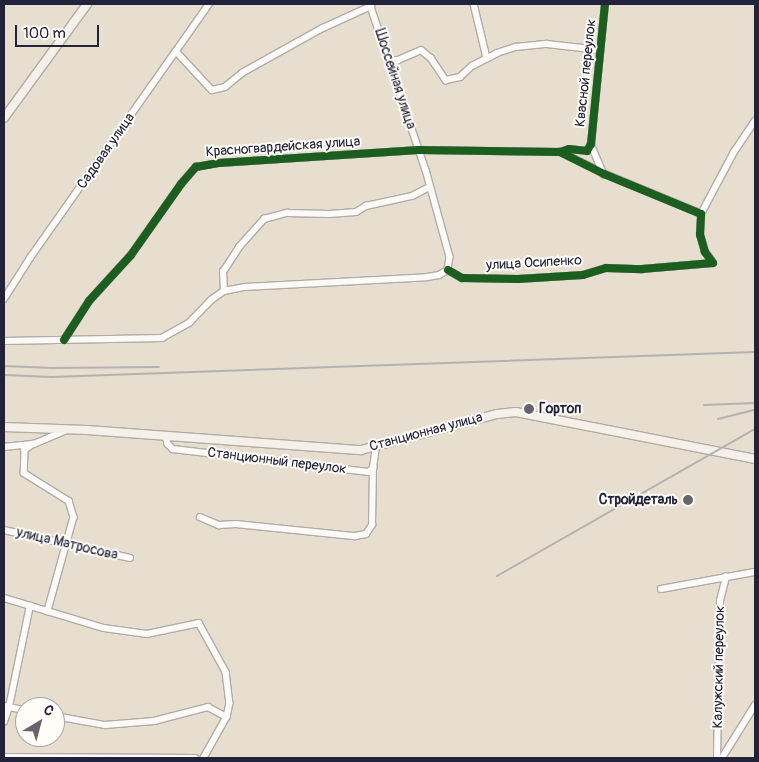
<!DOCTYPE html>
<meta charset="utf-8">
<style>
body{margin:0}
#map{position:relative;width:759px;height:762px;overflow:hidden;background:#e7decf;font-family:Pangolin,sans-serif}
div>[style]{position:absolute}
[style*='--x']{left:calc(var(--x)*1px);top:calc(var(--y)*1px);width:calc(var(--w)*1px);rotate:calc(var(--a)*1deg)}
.roads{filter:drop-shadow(1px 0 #b2aca5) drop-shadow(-1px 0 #b2aca5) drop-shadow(0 1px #b2aca5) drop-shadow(0 -1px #b2aca5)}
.minor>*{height:5.5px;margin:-2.75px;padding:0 2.75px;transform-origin:2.75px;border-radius:2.75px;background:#fbfaf8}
.secondary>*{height:8px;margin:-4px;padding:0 4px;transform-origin:4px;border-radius:4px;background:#f5f1ea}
.rail>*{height:2px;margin:-1px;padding:0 1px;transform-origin:1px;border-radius:1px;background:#b3b2b3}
.cycleway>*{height:8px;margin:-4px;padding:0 4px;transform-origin:4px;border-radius:4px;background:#1b5e20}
.dots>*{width:14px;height:14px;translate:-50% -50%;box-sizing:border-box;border:2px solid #fdfcf7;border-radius:50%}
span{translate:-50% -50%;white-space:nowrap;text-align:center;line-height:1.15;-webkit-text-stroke:4px #fdfcf7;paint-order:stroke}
.street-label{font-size:14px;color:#22223b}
.poi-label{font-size:14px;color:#22223b;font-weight:700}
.left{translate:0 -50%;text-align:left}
.right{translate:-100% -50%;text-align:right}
.frame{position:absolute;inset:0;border:5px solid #22223b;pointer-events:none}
.north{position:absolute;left:15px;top:697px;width:50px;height:50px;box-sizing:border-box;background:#fdfcf7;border:1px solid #a5a5ac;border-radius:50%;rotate:37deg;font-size:14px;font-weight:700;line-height:20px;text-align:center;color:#22223b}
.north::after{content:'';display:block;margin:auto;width:18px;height:22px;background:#67646f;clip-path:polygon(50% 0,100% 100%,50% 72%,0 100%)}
.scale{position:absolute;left:15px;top:25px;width:84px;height:22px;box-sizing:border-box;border:2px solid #22223b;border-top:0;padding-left:6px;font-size:15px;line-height:18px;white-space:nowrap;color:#22223b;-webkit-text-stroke:4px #fdfcf7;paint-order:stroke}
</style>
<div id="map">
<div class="roads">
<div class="minor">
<i style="--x:370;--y:4;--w:175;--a:71.4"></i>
<i style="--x:426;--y:170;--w:90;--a:74.6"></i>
<i style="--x:450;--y:257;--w:13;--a:99"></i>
<i style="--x:474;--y:4;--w:56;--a:76.5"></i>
<i style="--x:176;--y:51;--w:53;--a:47.3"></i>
<i style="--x:212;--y:90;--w:13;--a:-13"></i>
<i style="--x:225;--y:87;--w:22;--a:-39"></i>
<i style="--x:242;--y:73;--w:93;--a:-29.1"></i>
<i style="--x:323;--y:28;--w:53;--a:-24.6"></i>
<i style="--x:389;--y:60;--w:9;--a:0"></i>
<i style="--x:398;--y:60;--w:25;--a:-23"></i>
<i style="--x:421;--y:50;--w:13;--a:39"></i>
<i style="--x:431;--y:58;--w:27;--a:56"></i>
<i style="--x:446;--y:80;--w:14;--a:-12"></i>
<i style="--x:460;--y:77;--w:16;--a:-43"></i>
<i style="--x:472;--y:66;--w:28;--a:-27"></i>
<i style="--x:497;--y:53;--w:20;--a:-18"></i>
<i style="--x:516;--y:47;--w:31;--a:-6"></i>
<i style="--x:547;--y:44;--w:53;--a:6.5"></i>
<i style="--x:591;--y:144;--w:33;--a:67"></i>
<i style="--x:701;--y:214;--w:70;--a:-62"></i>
<i style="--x:734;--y:152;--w:37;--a:-56"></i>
<i style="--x:448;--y:270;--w:16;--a:30"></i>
<i style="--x:462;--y:278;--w:56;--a:1"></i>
<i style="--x:518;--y:279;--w:65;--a:-3.5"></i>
<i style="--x:583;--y:275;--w:24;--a:-17"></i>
<i style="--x:606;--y:268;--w:36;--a:2"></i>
<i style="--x:642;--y:269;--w:71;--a:-4.8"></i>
<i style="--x:713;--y:263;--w:14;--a:-126"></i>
<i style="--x:705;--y:252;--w:18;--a:-106"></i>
<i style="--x:700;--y:235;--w:21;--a:-87"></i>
<i style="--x:701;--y:214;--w:105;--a:-157.6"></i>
<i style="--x:604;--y:174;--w:49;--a:-153.4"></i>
<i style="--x:560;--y:152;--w:9;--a:-18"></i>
<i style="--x:569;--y:149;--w:18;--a:6"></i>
<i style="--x:587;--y:151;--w:8;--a:-60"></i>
<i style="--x:591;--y:144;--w:141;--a:-84.3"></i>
<i style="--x:224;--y:291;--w:19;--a:-93"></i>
<i style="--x:223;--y:272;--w:30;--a:-57"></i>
<i style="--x:239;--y:247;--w:38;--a:-48"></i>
<i style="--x:264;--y:219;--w:24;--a:-15"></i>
<i style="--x:287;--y:213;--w:42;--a:1.4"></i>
<i style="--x:329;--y:214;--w:27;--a:-4"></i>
<i style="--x:356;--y:212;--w:12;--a:-31"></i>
<i style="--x:366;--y:206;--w:47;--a:-12.3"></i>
<i style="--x:412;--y:196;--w:20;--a:-27"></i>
<i style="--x:4;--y:299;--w:49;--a:-57.6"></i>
<i style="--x:30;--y:258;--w:311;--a:-54.8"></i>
<i style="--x:64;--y:340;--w:46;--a:-57.3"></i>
<i style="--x:89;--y:301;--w:62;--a:-47.6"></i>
<i style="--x:131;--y:255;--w:87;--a:-54.8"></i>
<i style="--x:181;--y:184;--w:23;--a:-49"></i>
<i style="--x:196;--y:167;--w:23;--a:-10"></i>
<i style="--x:219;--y:163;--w:200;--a:-3.7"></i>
<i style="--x:419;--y:150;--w:141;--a:0.8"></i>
<i style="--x:4;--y:341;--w:158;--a:-1.1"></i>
<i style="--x:162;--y:338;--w:31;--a:-29"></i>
<i style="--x:189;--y:323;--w:32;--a:-46"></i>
<i style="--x:211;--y:300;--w:16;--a:-35"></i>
<i style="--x:224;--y:291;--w:21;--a:-11"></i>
<i style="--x:245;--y:287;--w:182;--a:-3.1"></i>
<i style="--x:427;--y:277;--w:12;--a:-9"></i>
<i style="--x:439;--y:275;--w:10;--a:-29"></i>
<i style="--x:166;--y:436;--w:8;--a:76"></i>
<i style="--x:168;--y:444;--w:7;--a:45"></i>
<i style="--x:173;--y:449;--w:197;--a:6.7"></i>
<i style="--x:369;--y:472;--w:6;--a:-45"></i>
<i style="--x:373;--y:468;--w:22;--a:-82"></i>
<i style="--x:34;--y:444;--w:11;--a:146"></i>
<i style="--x:25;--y:450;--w:23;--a:92"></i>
<i style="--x:24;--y:473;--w:53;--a:31.9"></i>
<i style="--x:69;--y:501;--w:17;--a:73"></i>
<i style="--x:74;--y:517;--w:98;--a:105.5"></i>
<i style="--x:4;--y:447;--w:30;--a:-6"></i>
<i style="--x:34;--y:444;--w:34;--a:-23"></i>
<i style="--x:200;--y:517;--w:21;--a:23"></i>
<i style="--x:219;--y:525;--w:17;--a:-3"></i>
<i style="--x:236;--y:524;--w:120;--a:5.8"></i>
<i style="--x:355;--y:536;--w:11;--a:-10"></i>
<i style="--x:366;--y:534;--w:11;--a:-56"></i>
<i style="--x:372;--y:525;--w:57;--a:-89"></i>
<i style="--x:4;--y:530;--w:129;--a:12.5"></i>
<i style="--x:661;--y:589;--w:96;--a:-10.3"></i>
<i style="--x:4;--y:598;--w:104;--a:16.7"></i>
<i style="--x:104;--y:628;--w:43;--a:7.9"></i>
<i style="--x:147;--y:634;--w:53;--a:-11.9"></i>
<i style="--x:199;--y:623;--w:56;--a:61.1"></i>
<i style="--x:226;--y:672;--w:31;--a:83"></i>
<i style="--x:230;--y:703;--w:14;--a:102"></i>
<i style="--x:227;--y:717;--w:47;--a:119.3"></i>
<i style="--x:4;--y:706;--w:21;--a:11"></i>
<i style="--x:55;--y:716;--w:51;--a:10.2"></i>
<i style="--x:105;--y:725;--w:49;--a:-4.7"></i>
<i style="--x:154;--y:721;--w:56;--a:-14.5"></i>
<i style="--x:208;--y:707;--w:21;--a:28"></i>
<i style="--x:4;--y:722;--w:16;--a:-72"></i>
<i style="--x:9;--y:707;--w:103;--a:-78.3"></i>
<i style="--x:4;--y:757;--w:191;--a:0.3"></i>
<i style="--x:717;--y:758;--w:157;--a:-88.9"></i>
<i style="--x:720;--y:601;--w:25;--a:-76"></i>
<i style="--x:722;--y:758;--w:62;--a:-58.1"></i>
</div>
<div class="secondary">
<i style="--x:4;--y:118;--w:141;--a:-53.9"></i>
<i style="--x:4;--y:427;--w:83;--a:2.1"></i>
<i style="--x:87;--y:430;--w:275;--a:4.2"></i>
<i style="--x:361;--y:450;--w:141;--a:-14.8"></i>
<i style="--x:497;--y:414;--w:19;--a:-6"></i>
<i style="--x:516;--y:412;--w:244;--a:11.1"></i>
</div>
</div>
<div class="rail">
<i style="--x:4;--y:366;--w:48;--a:2.4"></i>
<i style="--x:52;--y:368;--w:107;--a:-0.5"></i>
<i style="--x:4;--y:375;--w:48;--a:2.4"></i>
<i style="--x:52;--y:377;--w:703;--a:-2.04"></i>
<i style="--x:704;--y:405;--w:51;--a:-2.2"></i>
<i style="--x:718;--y:419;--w:38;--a:-14"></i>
<i style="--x:497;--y:576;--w:297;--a:-29.7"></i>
</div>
<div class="cycleway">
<i style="--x:448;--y:270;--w:16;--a:30"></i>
<i style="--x:462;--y:278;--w:56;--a:1"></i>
<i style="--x:518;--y:279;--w:65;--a:-3.5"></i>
<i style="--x:583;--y:275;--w:24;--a:-17"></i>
<i style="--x:606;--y:268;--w:36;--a:2"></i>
<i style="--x:642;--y:269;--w:71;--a:-4.8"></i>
<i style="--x:713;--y:263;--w:14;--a:-126"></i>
<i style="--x:705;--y:252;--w:18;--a:-106"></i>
<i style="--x:700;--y:235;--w:21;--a:-87"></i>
<i style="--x:701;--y:214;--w:105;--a:-157.6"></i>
<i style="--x:604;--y:174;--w:49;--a:-153.4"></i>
<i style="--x:560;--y:152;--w:9;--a:-18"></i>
<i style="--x:569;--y:149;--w:18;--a:6"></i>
<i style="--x:587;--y:151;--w:8;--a:-60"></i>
<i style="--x:591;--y:144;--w:141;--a:-84.3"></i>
<i style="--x:64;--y:340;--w:46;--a:-57.3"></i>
<i style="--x:89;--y:301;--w:62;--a:-47.6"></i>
<i style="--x:131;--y:255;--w:87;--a:-54.8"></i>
<i style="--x:181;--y:184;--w:23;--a:-49"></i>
<i style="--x:196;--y:167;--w:23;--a:-10"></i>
<i style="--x:219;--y:163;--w:200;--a:-3.7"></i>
<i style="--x:419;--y:150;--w:141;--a:0.8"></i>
</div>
<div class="dots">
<i style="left:529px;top:409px;background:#67646f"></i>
<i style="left:688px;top:500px;background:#67646f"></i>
</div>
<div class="street-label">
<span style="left:586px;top:73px;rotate:-84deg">Квасной переулок</span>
<span style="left:395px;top:79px;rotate:72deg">Шоссейная улица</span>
<span style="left:283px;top:147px;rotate:-4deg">Красногвардейская улица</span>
<span style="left:106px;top:151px;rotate:-55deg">Садовая улица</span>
<span style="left:534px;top:263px;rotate:-3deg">улица Осипенко</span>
<span style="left:426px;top:432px;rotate:-15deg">Станционная улица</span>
<span style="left:277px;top:461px;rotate:7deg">Станционный переулок</span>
<span style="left:67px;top:544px;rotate:13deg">улица Матросова</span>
<span style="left:719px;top:667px;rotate:-89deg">Калужский переулок</span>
</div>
<div class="poi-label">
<span class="left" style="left:539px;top:409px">Гортоп</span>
<span class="right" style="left:678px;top:500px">Стройдеталь</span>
</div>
<div class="frame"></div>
<div class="north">С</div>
<div class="scale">100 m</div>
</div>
